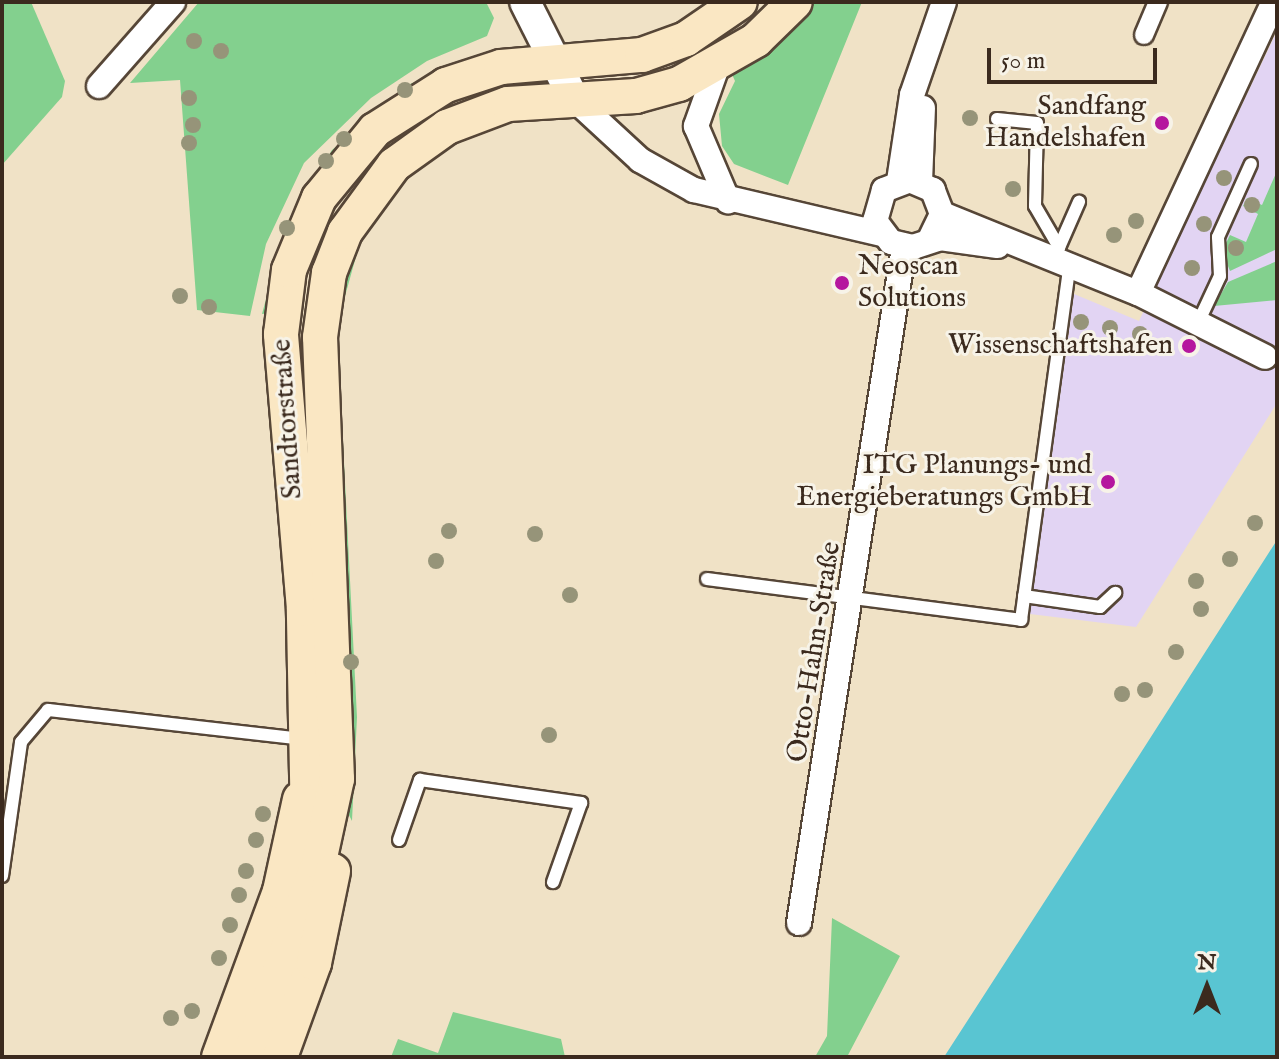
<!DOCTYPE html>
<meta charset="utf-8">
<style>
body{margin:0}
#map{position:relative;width:1279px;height:1059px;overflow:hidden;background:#f0e2c6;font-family:"IM FELL English",serif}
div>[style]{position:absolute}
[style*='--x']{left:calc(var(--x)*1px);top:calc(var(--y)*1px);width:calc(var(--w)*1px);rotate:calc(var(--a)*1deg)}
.built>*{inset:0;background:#e2d4f3}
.green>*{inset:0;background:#83d08e}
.water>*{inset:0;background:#59c5d2}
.roads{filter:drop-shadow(2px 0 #564637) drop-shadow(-2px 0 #564637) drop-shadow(0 2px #564637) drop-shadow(0 -2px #564637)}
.service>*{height:12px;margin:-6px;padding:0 6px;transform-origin:6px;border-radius:6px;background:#fff}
.pedestrian>*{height:18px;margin:-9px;padding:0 9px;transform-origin:9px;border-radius:9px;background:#fff}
.minor>*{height:24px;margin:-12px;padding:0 12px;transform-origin:12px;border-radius:12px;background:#fff}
.tertiary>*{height:30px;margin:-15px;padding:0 15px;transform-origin:15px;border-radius:15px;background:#fff}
.secondary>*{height:34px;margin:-17px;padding:0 17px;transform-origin:17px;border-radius:17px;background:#fae7c3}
.trees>*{width:16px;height:16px;margin:-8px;border-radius:50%;background:#969479}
.dots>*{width:22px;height:22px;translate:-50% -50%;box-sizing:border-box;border:4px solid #f7f3e8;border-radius:50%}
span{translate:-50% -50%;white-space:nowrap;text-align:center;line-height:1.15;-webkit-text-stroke:6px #f7f3e8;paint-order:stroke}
.poi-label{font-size:28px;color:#3b2a1e}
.right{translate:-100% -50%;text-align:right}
.left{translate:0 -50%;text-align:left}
.street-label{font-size:28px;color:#3b2a1e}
.frame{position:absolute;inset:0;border:4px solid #3b2a1e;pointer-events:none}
.north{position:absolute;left:1167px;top:947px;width:80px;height:80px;-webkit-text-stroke:6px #f7f3e8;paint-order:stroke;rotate:0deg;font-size:22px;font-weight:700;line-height:32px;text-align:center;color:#3b2a1e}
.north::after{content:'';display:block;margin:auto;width:28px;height:36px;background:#3b2a1e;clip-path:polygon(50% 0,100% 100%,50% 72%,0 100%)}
.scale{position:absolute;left:987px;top:48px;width:170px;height:36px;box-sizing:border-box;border:4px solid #3b2a1e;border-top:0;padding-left:10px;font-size:24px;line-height:28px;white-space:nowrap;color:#3b2a1e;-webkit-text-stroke:6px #f7f3e8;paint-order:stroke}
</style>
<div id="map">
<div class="built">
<i style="clip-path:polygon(1277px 31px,1277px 403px,1136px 627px,1030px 614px,1074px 294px,1139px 321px)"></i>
</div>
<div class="green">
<i style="clip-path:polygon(2px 2px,31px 2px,65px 81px,62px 97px,2px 165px)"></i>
<i style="clip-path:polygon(199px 2px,486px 2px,494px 18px,487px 36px,427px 61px,371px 98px,304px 163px,266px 244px,250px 316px,197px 310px,180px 80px,130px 83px)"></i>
<i style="clip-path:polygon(810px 2px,862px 2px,788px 185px,734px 164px,722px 146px,719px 114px,735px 81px,731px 72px)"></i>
<i style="clip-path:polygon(492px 52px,391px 102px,270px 313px,262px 314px,286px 225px,332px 150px,410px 84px)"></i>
<i style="clip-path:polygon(1277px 171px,1277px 249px,1230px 271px,1222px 251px,1230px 235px,1246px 242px,1258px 214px,1243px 206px,1247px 198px,1262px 205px)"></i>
<i style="clip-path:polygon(362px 235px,337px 325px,357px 717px,352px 821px,346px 809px,333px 361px,341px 277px)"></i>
<i style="clip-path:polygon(1277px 261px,1277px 300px,1214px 306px,1228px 282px)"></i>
<i style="clip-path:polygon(832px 918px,900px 956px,847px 1057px,815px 1057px,827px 1036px)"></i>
<i style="clip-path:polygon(453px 1012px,561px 1039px,565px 1057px,391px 1057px,398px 1039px,438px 1053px)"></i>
</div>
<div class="water">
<i style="clip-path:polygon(1277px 540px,1277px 1057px,944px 1057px,1140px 754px)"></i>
</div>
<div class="roads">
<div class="service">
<i style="--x:997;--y:119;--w:40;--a:5.7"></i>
<i style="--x:1037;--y:123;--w:83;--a:91.4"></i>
<i style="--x:1035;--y:206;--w:48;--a:59.7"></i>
<i style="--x:1057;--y:252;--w:55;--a:-66.3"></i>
<i style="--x:1197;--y:325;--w:54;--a:-64.9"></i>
<i style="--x:1220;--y:276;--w:39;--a:-93"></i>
<i style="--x:1218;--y:237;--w:80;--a:-65.7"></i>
<i style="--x:707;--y:579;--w:317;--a:7.4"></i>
<i style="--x:1021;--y:620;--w:354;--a:-82.2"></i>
<i style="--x:1024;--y:596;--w:77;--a:8.2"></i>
<i style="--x:1100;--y:607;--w:21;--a:-43"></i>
<i style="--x:399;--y:840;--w:64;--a:-70.7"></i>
<i style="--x:420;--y:780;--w:163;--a:8.1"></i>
<i style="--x:581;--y:803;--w:84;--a:109.5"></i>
<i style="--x:2;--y:876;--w:135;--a:-81.9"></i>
<i style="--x:21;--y:742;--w:42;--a:-49.8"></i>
<i style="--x:48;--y:710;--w:256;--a:6.5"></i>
</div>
<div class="pedestrian">
<i style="--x:1144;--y:35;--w:36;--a:-67"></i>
</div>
<div class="minor">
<i style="--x:717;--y:67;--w:63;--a:109.6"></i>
<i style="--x:696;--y:126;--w:82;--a:66.9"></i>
<i style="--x:99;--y:86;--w:112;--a:-48.6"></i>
<i style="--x:574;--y:99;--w:90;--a:42.7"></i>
<i style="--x:640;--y:160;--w:62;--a:29.1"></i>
<i style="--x:694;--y:190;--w:192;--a:13.2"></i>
<i style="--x:899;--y:181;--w:87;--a:-81.4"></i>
<i style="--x:912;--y:95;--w:98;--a:-71"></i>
<i style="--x:920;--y:182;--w:74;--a:-87.7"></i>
<i style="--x:942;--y:214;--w:211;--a:22"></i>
<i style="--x:1138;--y:293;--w:142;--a:26.7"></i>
<i style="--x:930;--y:239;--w:28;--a:-64"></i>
<i style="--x:942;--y:214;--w:26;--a:-111"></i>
<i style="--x:933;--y:190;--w:25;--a:-157"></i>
<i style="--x:910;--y:180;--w:28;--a:159"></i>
<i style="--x:884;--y:190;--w:32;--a:106"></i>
<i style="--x:875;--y:221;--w:26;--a:53"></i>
<i style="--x:891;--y:242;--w:23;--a:13"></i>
<i style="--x:913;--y:247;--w:28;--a:-18"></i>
<i style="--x:940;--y:238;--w:58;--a:8"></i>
<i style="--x:1138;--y:293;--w:321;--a:-65"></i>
<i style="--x:799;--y:923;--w:684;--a:-81.17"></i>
</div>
<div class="tertiary">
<i style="--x:525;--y:2;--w:109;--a:63.2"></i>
</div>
<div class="secondary">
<i style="--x:308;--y:827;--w:218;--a:-91.1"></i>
<i style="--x:304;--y:609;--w:276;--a:-94.8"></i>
<i style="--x:281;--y:334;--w:64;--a:-82.9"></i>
<i style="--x:289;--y:270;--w:78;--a:-67.4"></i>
<i style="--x:319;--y:198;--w:88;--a:-50.5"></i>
<i style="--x:375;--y:130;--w:84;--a:-32.4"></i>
<i style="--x:446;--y:85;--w:58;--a:-18.1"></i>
<i style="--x:501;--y:67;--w:142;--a:-4.9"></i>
<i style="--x:642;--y:55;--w:47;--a:-20"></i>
<i style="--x:686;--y:39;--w:65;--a:-34.4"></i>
<i style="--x:219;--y:1057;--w:177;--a:-69.8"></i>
<i style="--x:280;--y:891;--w:94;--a:-77.7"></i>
<i style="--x:249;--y:1057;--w:207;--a:-70.3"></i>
<i style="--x:319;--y:862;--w:85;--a:-77.8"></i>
<i style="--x:337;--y:779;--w:442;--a:-92.2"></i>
<i style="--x:320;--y:337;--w:65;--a:-82"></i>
<i style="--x:329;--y:273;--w:44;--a:-68.7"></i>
<i style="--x:345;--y:232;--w:83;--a:-53.8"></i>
<i style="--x:394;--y:165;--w:65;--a:-35.6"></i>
<i style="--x:447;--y:127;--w:65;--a:-20.7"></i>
<i style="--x:508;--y:104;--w:128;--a:-3.6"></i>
<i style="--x:636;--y:96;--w:45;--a:-15.6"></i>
<i style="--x:679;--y:84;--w:89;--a:-29.7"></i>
<i style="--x:756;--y:40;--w:54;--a:-44.3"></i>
<i style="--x:280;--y:1057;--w:100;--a:-70.1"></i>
<i style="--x:314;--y:963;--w:94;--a:-78.3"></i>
</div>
</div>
<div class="trees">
<i style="left:194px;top:41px"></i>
<i style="left:221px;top:51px"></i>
<i style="left:405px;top:90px"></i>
<i style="left:189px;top:98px"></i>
<i style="left:970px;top:118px"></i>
<i style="left:193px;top:125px"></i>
<i style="left:344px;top:139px"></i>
<i style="left:189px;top:143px"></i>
<i style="left:326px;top:161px"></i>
<i style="left:1224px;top:178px"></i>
<i style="left:1013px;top:189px"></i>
<i style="left:1252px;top:205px"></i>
<i style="left:1136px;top:221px"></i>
<i style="left:1204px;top:224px"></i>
<i style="left:287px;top:228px"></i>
<i style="left:1114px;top:235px"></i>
<i style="left:1236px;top:248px"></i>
<i style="left:1192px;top:268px"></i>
<i style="left:180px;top:296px"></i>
<i style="left:209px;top:307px"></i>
<i style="left:1081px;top:322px"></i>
<i style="left:1110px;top:328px"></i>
<i style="left:1140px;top:334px"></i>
<i style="left:1255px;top:523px"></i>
<i style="left:449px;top:531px"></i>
<i style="left:535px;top:534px"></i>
<i style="left:1230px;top:559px"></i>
<i style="left:436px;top:561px"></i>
<i style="left:1196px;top:581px"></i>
<i style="left:570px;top:595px"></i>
<i style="left:1201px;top:609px"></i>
<i style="left:1176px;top:652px"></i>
<i style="left:351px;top:662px"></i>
<i style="left:1145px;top:690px"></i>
<i style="left:1122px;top:694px"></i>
<i style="left:549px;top:735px"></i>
<i style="left:263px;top:814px"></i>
<i style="left:256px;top:840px"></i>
<i style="left:246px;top:871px"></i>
<i style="left:239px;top:895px"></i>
<i style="left:230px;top:925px"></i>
<i style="left:219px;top:958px"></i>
<i style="left:192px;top:1011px"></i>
<i style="left:171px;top:1018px"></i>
</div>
<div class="dots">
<i style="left:1162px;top:123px;background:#b5179e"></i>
<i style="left:842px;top:283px;background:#b5179e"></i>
<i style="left:1189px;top:346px;background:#b5179e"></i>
<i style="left:1108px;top:482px;background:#b5179e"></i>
</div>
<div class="poi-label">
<span class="right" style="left:1146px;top:123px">Sandfang<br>Handelshafen</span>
<span class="left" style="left:858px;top:283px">Neoscan<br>Solutions</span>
<span class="right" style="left:1173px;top:346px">Wissenschaftshafen</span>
<span class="right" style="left:1092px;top:482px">ITG Planungs- und<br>Energieberatungs GmbH</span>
</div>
<div class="street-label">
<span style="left:288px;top:419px;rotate:-94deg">Sandtorstraße</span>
<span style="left:815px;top:652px;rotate:-81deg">Otto-Hahn-Straße</span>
</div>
<div class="frame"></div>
<div class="north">N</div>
<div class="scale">50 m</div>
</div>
